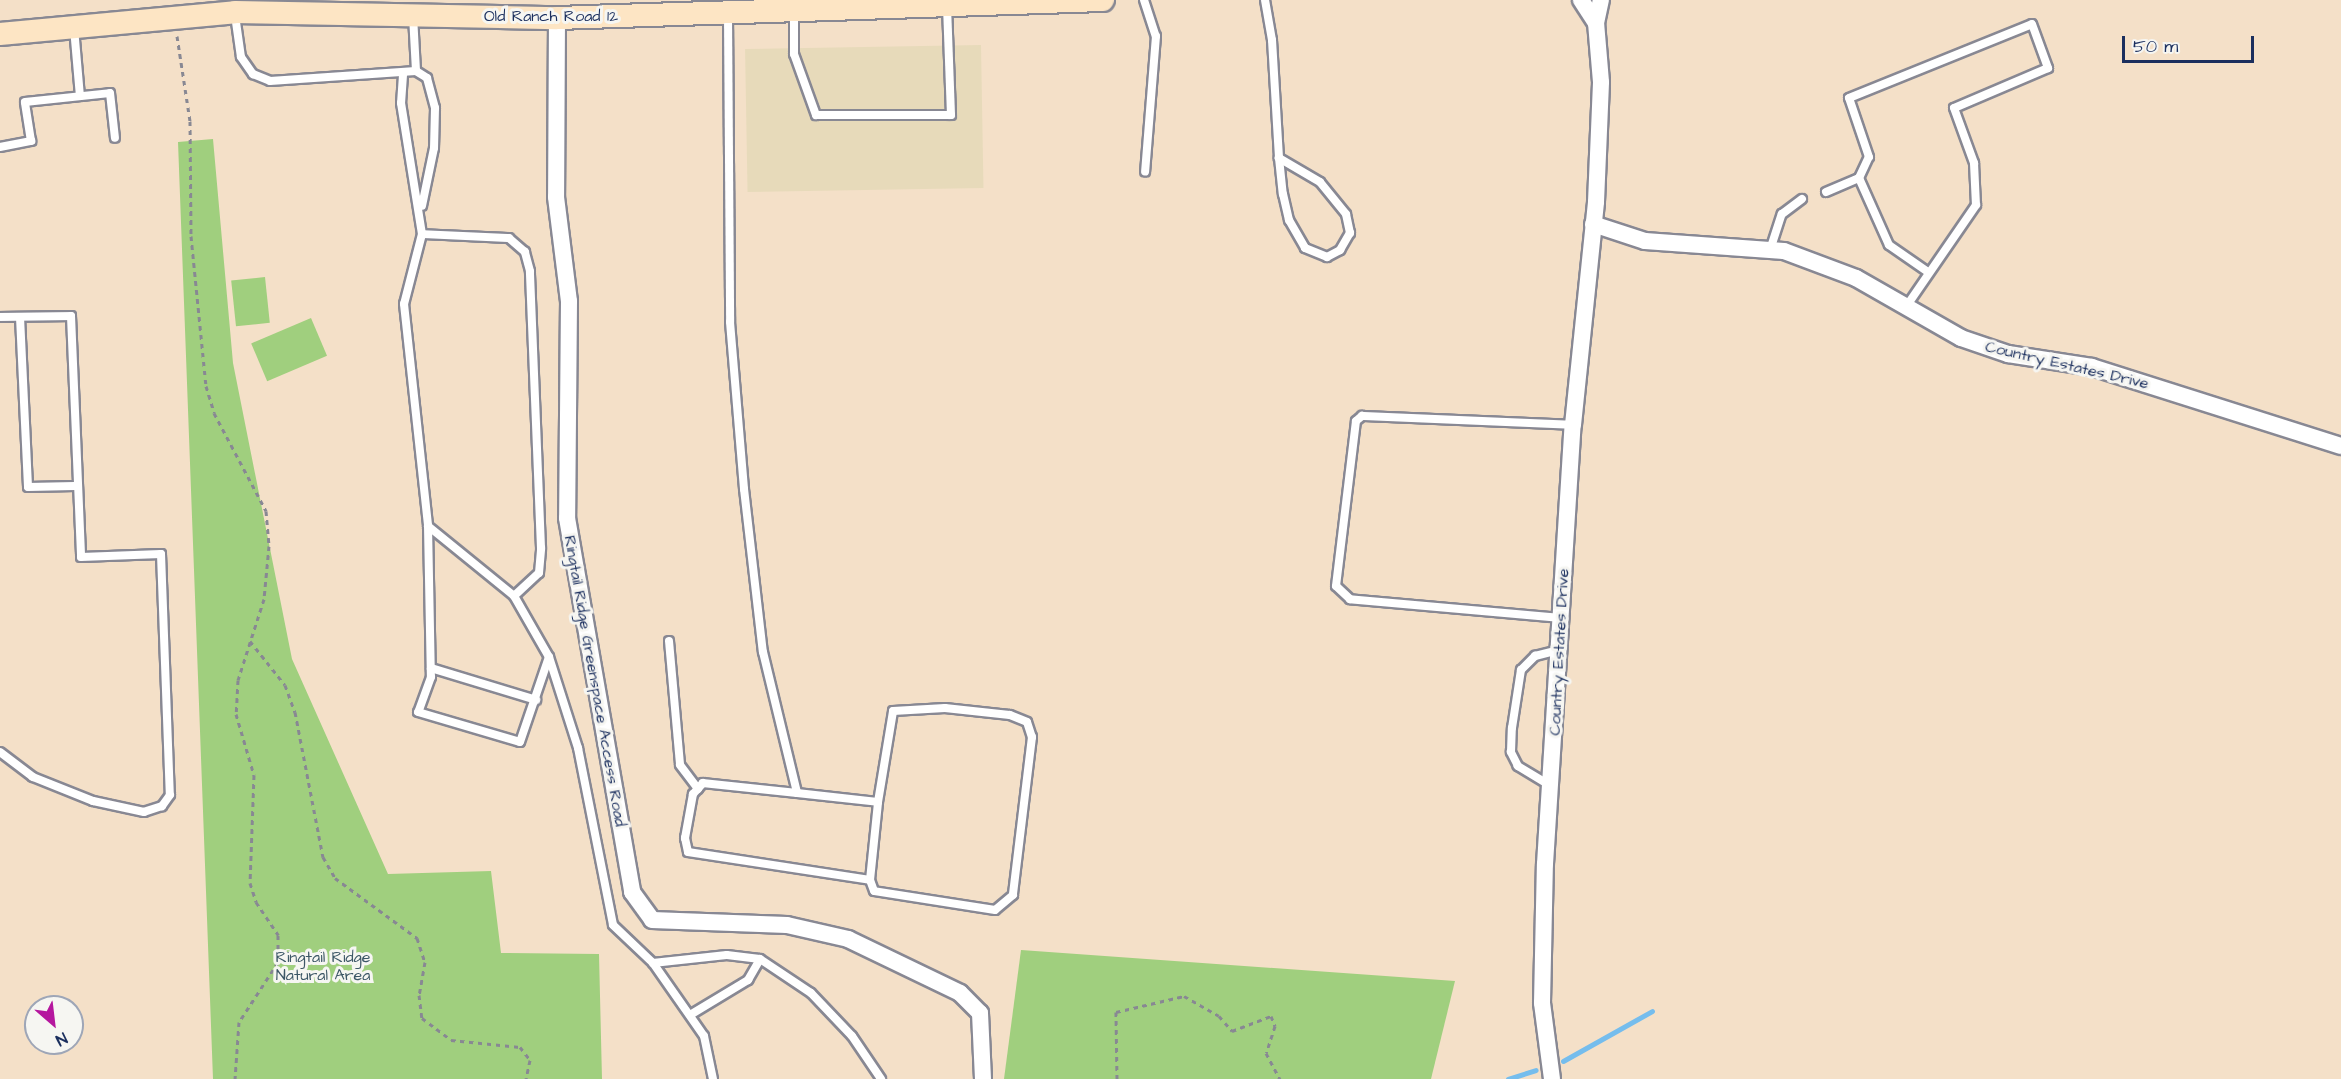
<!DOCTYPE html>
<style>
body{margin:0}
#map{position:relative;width:2341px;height:1079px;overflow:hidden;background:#f4e0c8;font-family:"Architects Daughter",sans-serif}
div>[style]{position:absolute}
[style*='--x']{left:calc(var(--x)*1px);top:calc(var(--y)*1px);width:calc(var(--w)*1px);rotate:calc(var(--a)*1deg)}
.built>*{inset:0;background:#e7daba;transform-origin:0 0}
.green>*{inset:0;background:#a0cf7e;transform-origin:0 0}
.stream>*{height:5px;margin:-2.5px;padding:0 2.5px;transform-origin:2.5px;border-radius:2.5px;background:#75bded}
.path>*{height:3px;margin-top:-1.5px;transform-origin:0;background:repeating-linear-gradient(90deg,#888893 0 4.5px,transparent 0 9px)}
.roads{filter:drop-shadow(2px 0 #888893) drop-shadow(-2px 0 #888893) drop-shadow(0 2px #888893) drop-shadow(0 -2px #888893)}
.service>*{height:8px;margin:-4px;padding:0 4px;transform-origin:4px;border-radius:4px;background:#fff}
.minor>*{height:16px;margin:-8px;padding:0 8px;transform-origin:8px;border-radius:8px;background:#fff}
.secondary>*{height:22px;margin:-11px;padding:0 11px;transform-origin:11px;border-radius:11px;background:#fde5c4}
span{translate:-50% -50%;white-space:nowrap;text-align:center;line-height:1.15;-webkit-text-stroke:6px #f6f6f2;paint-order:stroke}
.street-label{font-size:16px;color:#1b2f5e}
.park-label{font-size:16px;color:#3c5766}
.north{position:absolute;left:24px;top:995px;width:60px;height:60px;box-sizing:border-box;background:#f6f6f2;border:2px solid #9ea6b7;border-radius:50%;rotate:152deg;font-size:16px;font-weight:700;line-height:24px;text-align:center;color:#1b2f5e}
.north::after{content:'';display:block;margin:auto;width:21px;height:27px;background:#b5179e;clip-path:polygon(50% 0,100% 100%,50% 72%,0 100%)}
.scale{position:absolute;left:2122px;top:36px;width:132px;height:27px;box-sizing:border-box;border:3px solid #1b2f5e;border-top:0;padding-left:8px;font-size:18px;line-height:21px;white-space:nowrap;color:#1b2f5e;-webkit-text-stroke:4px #f6f6f2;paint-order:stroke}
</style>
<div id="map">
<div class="built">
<i style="left:981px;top:45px;width:143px;height:236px;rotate:89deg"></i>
</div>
<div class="green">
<i style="clip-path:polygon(213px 139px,233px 363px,292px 659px,388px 874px,491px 871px,501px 953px,599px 954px,602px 1079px,213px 1079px,178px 142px)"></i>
<i style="left:265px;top:277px;width:46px;height:34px;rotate:84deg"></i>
<i style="left:311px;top:318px;width:41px;height:65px;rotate:67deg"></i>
<i style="clip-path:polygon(1021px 950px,1455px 981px,1431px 1079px,1004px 1079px)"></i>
</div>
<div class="stream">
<i style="--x:1563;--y:1061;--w:102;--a:-29.3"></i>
<i style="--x:1508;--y:1079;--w:29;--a:-18"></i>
</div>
<div class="path">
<i style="--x:177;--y:36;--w:86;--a:81.3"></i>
<i style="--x:190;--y:121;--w:115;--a:89.5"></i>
<i style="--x:191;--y:236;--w:151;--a:84.3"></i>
<i style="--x:206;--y:386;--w:28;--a:73"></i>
<i style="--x:214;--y:413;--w:111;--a:62"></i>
<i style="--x:266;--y:511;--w:35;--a:85"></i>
<i style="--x:269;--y:546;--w:53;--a:95.4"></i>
<i style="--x:264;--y:599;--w:85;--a:107.8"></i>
<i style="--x:238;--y:680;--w:34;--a:93"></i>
<i style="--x:236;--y:714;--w:64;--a:73.6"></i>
<i style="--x:254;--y:775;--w:108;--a:92.1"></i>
<i style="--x:250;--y:883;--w:20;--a:72"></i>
<i style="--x:256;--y:902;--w:40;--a:56"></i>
<i style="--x:278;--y:935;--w:27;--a:90"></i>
<i style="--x:278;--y:962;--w:72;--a:123"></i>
<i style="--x:239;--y:1022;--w:57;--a:94"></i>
<i style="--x:250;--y:641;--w:56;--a:51.5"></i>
<i style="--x:285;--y:685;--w:29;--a:70"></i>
<i style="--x:295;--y:712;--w:148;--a:79.1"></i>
<i style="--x:323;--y:857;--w:24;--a:60"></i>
<i style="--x:335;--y:878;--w:102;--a:36.2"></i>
<i style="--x:417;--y:938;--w:25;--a:72"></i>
<i style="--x:425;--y:962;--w:34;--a:100"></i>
<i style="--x:419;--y:995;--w:23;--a:83"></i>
<i style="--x:422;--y:1018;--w:36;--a:37"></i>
<i style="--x:451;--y:1040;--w:69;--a:5.8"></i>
<i style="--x:520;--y:1047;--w:16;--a:52"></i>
<i style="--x:530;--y:1060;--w:19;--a:102"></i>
<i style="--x:1117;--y:1079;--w:67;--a:-90.9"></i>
<i style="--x:1116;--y:1012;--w:70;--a:-13.2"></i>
<i style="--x:1184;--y:996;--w:40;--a:29.7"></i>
<i style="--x:1219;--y:1016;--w:20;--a:49"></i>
<i style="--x:1232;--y:1031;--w:42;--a:-21"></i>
<i style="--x:1271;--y:1016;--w:11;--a:68"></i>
<i style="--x:1275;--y:1026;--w:28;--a:108"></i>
<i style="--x:1266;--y:1053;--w:30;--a:62"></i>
</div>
<div class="roads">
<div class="service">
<i style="--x:1144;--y:0;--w:38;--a:72"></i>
<i style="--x:1156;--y:36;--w:136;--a:94.6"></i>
<i style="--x:1265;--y:0;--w:41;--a:80.1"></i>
<i style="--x:1272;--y:40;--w:118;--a:86.6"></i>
<i style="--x:1279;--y:158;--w:36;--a:84"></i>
<i style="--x:1283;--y:194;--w:27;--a:77"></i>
<i style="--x:1289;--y:220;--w:32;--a:60"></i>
<i style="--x:1305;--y:248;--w:24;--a:22"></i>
<i style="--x:1327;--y:257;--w:15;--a:-28"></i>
<i style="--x:1340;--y:250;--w:20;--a:-60"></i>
<i style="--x:1350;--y:233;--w:19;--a:-102"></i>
<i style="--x:1346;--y:214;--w:41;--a:-129.1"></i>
<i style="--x:1320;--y:182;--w:48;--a:-149.7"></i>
<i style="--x:794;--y:11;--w:43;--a:90"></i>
<i style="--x:794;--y:54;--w:65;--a:70.2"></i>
<i style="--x:816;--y:115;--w:135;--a:0"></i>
<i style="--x:951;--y:115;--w:107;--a:-92.1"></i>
<i style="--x:235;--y:15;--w:42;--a:81.9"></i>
<i style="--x:241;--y:57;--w:21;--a:55"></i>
<i style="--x:253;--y:74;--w:18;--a:22"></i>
<i style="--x:270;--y:81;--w:146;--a:-3.9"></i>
<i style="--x:416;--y:71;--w:55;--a:-93.1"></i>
<i style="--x:728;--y:15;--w:307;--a:89.6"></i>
<i style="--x:730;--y:322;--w:168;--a:85.2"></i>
<i style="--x:744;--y:489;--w:164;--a:83.4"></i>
<i style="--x:763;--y:652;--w:145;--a:76.4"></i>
<i style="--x:797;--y:793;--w:81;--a:6.3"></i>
<i style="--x:878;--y:802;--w:92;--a:-80.6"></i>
<i style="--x:893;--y:711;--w:52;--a:-3.3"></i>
<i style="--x:945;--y:708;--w:65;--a:6.1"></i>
<i style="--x:1010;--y:715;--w:18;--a:22"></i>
<i style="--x:1027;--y:722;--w:16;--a:72"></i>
<i style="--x:1032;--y:737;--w:159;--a:96.9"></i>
<i style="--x:1013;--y:895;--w:23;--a:140"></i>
<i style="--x:995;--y:910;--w:122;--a:-171.1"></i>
<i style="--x:874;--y:891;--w:12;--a:-110"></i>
<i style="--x:870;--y:880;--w:78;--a:-84.1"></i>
<i style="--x:74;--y:28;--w:68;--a:85"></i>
<i style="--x:416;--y:71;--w:13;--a:32"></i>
<i style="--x:427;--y:78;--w:31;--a:75"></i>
<i style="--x:435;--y:108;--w:40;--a:91.4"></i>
<i style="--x:434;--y:148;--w:59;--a:101.7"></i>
<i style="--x:403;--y:75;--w:28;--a:94"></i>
<i style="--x:401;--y:103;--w:133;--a:80.9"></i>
<i style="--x:422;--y:234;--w:72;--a:104.4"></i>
<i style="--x:404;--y:304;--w:223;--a:83.8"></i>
<i style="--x:428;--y:526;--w:111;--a:39.1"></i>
<i style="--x:514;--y:596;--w:34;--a:-43"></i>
<i style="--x:539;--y:573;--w:25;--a:-85"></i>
<i style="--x:541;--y:548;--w:277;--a:-92.3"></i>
<i style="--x:530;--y:271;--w:20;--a:-105"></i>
<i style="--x:525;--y:252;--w:21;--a:-139"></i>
<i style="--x:509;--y:238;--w:87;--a:-177.4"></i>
<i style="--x:0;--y:147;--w:32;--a:-11"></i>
<i style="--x:31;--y:141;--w:39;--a:-99"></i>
<i style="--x:25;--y:102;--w:85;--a:-6"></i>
<i style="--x:110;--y:93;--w:45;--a:83.7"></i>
<i style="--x:1859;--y:178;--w:73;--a:65.9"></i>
<i style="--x:1889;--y:245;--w:47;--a:34.7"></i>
<i style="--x:1826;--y:192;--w:36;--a:-23"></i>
<i style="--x:1859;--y:178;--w:23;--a:-65"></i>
<i style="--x:1869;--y:157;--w:62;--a:-108.7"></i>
<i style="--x:1849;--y:98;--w:197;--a:-22"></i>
<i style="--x:2032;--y:24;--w:47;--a:70"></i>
<i style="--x:2048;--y:68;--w:102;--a:156.9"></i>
<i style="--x:1954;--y:108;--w:59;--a:70"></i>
<i style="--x:1974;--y:163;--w:42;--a:87.3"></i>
<i style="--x:1976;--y:205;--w:124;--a:124.5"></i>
<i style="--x:1770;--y:250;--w:38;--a:-72"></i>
<i style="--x:1782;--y:214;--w:25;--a:-37"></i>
<i style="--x:0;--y:317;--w:71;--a:-0.8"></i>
<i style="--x:71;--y:316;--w:241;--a:87.6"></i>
<i style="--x:81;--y:557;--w:80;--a:-2.1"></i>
<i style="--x:161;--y:554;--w:241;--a:87.9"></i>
<i style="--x:170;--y:795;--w:14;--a:126"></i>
<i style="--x:162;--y:806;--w:19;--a:162"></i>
<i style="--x:144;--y:812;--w:52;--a:-167.8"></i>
<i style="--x:93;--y:801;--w:65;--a:-158.2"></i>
<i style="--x:33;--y:777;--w:41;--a:-142.9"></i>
<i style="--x:20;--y:317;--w:170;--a:87.3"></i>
<i style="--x:28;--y:487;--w:47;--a:-1.2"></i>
<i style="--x:428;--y:526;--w:151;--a:88.9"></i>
<i style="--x:431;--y:677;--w:37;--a:110"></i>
<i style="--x:418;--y:712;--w:106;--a:16.4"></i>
<i style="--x:520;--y:742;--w:90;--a:-71.2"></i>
<i style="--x:549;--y:657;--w:70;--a:-119.8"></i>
<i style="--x:1561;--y:618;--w:212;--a:-174.9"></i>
<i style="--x:1350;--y:599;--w:19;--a:-137"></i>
<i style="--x:1336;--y:586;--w:166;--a:-83.1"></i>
<i style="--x:1356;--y:421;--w:8;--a:-40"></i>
<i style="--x:1362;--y:416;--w:211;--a:2.4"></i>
<i style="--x:669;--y:641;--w:124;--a:84.9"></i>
<i style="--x:680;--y:765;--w:30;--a:53"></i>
<i style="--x:549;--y:657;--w:96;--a:72.3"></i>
<i style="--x:578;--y:748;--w:180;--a:78.8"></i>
<i style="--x:613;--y:925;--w:55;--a:43.5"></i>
<i style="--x:653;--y:963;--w:89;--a:55.1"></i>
<i style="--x:704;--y:1036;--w:44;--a:78.2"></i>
<i style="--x:431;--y:668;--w:110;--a:16.9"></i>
<i style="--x:1551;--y:786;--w:39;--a:-149"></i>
<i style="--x:1518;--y:766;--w:16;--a:-117"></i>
<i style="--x:1511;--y:752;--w:24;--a:-88"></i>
<i style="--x:1512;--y:728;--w:59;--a:-81.2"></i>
<i style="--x:1521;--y:670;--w:20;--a:-45"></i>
<i style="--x:1535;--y:656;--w:25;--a:-14"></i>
<i style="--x:797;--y:793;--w:95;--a:-173.9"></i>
<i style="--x:703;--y:783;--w:15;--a:132"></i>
<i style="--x:693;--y:794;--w:45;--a:100.3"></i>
<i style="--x:685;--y:838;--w:14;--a:78"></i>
<i style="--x:688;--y:852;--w:184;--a:8.7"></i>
<i style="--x:653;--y:963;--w:74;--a:-6.2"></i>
<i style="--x:727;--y:955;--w:33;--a:7"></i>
<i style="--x:760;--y:959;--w:61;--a:33.7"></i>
<i style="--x:811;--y:993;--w:59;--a:46.4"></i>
<i style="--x:852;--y:1036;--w:52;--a:56"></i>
<i style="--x:690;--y:1015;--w:68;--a:-31.1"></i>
<i style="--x:748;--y:980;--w:24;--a:-60"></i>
</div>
<div class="minor">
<i style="--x:1581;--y:0;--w:27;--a:57"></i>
<i style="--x:557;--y:18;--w:179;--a:90.3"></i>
<i style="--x:556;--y:197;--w:105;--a:82.9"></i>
<i style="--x:569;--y:301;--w:217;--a:90.5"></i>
<i style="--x:567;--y:518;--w:380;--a:80.1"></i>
<i style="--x:632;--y:892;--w:34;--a:54"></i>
<i style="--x:652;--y:920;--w:135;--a:2.1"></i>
<i style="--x:787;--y:925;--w:63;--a:12.9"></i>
<i style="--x:848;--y:939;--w:124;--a:25.7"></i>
<i style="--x:960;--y:993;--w:28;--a:45"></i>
<i style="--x:980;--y:1013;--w:66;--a:87.4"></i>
<i style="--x:1593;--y:224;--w:55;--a:18.1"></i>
<i style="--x:1645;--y:241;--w:139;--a:4.1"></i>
<i style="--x:1784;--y:251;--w:77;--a:20.6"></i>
<i style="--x:1856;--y:278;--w:121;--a:29.7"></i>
<i style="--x:1961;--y:338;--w:50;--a:18.8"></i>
<i style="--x:2008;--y:354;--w:85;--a:8.8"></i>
<i style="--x:2092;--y:367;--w:261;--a:17.6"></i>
<i style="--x:1552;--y:1079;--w:77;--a:-97.5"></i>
<i style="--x:1542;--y:1003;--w:139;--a:-88.8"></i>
<i style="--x:1545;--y:864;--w:440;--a:-86.4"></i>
<i style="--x:1573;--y:425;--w:224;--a:-84.1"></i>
<i style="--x:1596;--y:202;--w:120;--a:-87.6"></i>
<i style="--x:1601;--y:82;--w:59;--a:-94.8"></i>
<i style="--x:1596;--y:23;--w:24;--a:-78"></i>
</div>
<div class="secondary">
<i style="--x:0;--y:34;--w:236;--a:-5.3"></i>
<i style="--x:235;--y:12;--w:322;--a:1.1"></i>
<i style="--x:557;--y:18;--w:546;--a:-1.89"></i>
</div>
</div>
<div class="street-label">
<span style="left:551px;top:16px">Old Ranch Road 12</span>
<span style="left:2067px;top:365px;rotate:13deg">Country Estates Drive</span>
<span style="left:1559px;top:652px;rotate:-87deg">Country Estates Drive</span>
<span style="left:595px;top:681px;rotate:80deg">Ringtail Ridge Greenspace Access Road</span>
</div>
<div class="park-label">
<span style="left:323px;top:966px">Ringtail Ridge<br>Natural Area</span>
</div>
<div class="north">N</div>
<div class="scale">50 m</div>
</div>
